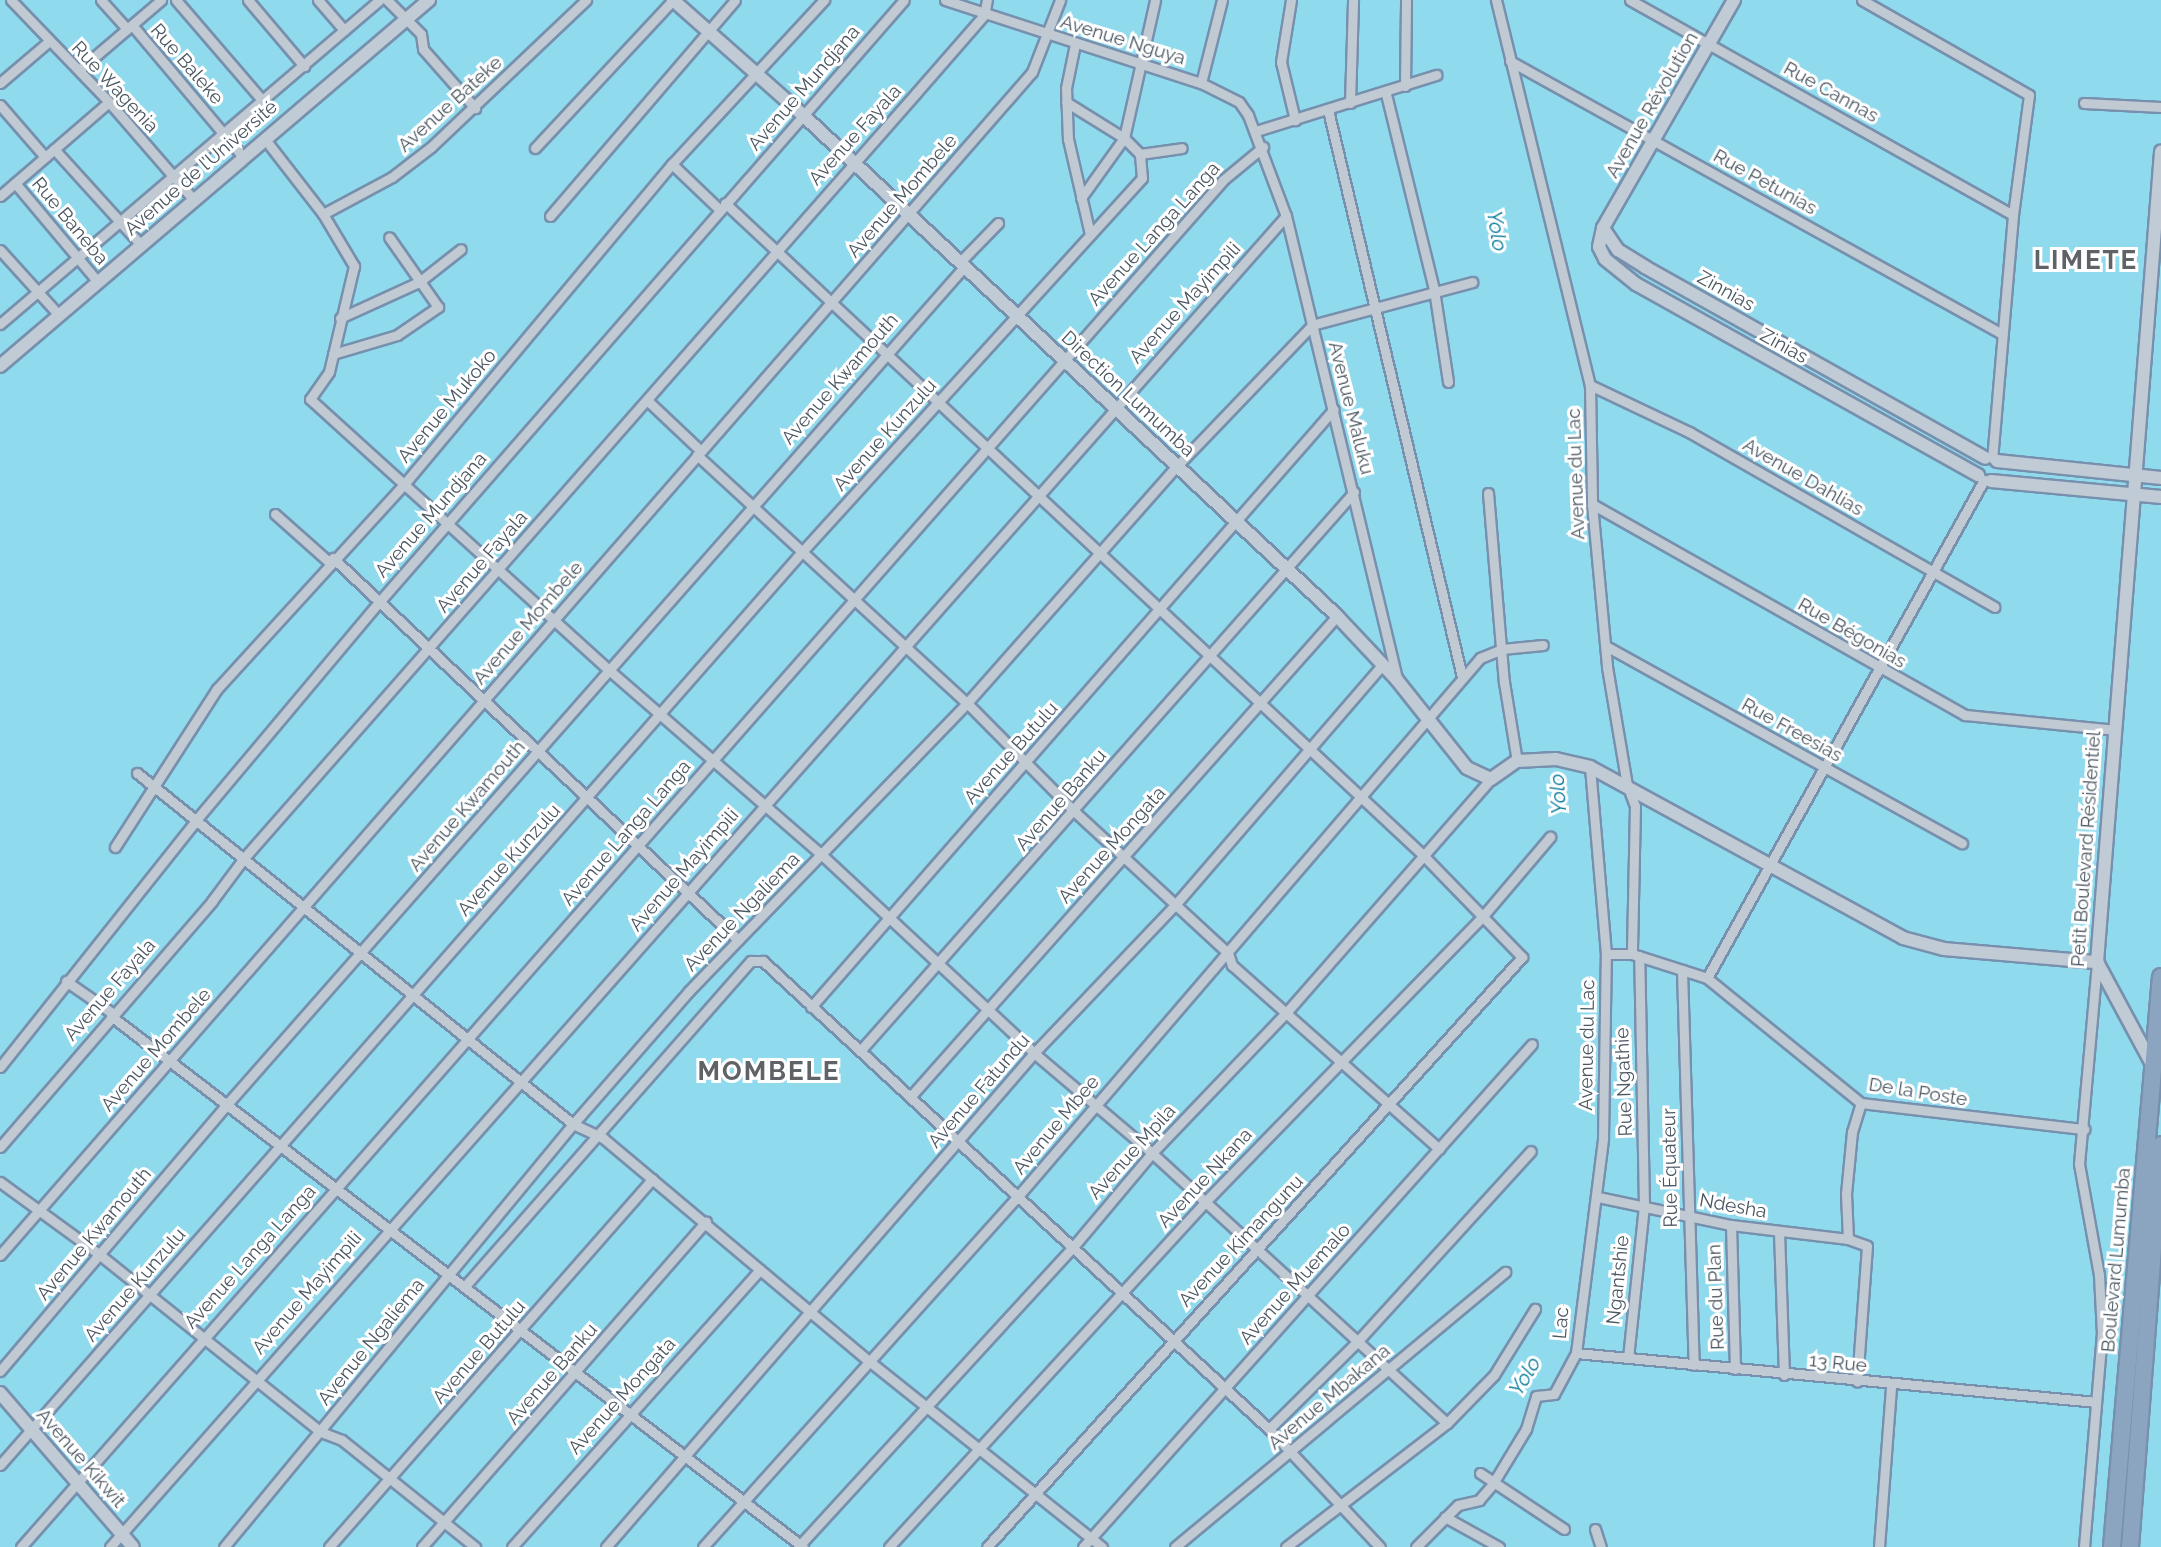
<!DOCTYPE html>
<meta charset="utf-8">
<style>
body{margin:0}
#map{position:relative;width:2161px;height:1547px;overflow:hidden;background:#f5f3f3;font-family:Raleway,sans-serif}
div>[style]{position:absolute}
[style*='--x']{left:calc(var(--x)*1px);top:calc(var(--y)*1px);width:calc(var(--w)*1px);rotate:calc(var(--a)*1deg)}
.water>*{inset:0;background:#90daee;transform-origin:0 0}
.roads{filter:drop-shadow(2px 0 #7690ad) drop-shadow(-2px 0 #7690ad) drop-shadow(0 2px #7690ad) drop-shadow(0 -2px #7690ad)}
.street>*{height:9px;margin:-4.5px;padding:0 4.5px;transform-origin:4.5px;border-radius:4.5px;background:#c1cad2}
.secondary>*{height:12px;margin:-6px;padding:0 6px;transform-origin:6px;border-radius:6px;background:#c1cbd6}
.highway>*{height:16px;margin:-8px;padding:0 8px;transform-origin:8px;border-radius:8px;background:#8ba5c1}
span{translate:-50% -50%;white-space:nowrap;text-align:center;line-height:1.15;-webkit-text-stroke:6px #fff;paint-order:stroke}
.street-label{font-size:19px;color:#4a5661}
.water-label{font-size:21px;color:#0c7c9b;font-style:italic}
.district-label{font-size:26px;color:#5f6368;font-weight:700;letter-spacing:2px}
</style>
<div id="map">
<div class="water">
<i style="left:0;top:0;width:2161px;height:1547px"></i>
</div>
<div class="roads">
<div class="street">
<i style="--x:11;--y:0;--w:141;--a:46.1"></i>
<i style="--x:109;--y:102;--w:128;--a:49.1"></i>
<i style="--x:101;--y:0;--w:39;--a:48"></i>
<i style="--x:176;--y:0;--w:133;--a:49.3"></i>
<i style="--x:248;--y:0;--w:87;--a:49.7"></i>
<i style="--x:318;--y:0;--w:40;--a:49"></i>
<i style="--x:387;--y:0;--w:48;--a:45"></i>
<i style="--x:421;--y:34;--w:15;--a:82"></i>
<i style="--x:423;--y:49;--w:79;--a:48.6"></i>
<i style="--x:945;--y:0;--w:269;--a:18"></i>
<i style="--x:1201;--y:83;--w:42;--a:26.6"></i>
<i style="--x:1239;--y:102;--w:16;--a:55"></i>
<i style="--x:1248;--y:115;--w:108;--a:69.4"></i>
<i style="--x:1286;--y:216;--w:476;--a:76.5"></i>
<i style="--x:1291;--y:0;--w:63;--a:99.2"></i>
<i style="--x:1281;--y:62;--w:60;--a:76.4"></i>
<i style="--x:1496;--y:0;--w:396;--a:76.3"></i>
<i style="--x:1590;--y:385;--w:119;--a:89"></i>
<i style="--x:1592;--y:504;--w:164;--a:84.7"></i>
<i style="--x:1607;--y:667;--w:120;--a:80.4"></i>
<i style="--x:1627;--y:785;--w:22;--a:69"></i>
<i style="--x:1635;--y:806;--w:148;--a:91.2"></i>
<i style="--x:1630;--y:0;--w:439;--a:29.3"></i>
<i style="--x:1862;--y:0;--w:192;--a:29.6"></i>
<i style="--x:2029;--y:95;--w:121;--a:97.6"></i>
<i style="--x:2013;--y:215;--w:244;--a:94.9"></i>
<i style="--x:132;--y:25;--w:172;--a:49.9"></i>
<i style="--x:1075;--y:44;--w:45;--a:101.6"></i>
<i style="--x:1066;--y:88;--w:51;--a:87.8"></i>
<i style="--x:1068;--y:139;--w:98;--a:77"></i>
<i style="--x:1510;--y:61;--w:563;--a:29.02"></i>
<i style="--x:79;--y:70;--w:108;--a:-40.5"></i>
<i style="--x:0;--y:83;--w:63;--a:-40.5"></i>
<i style="--x:1201;--y:83;--w:86;--a:-75.8"></i>
<i style="--x:1405;--y:86;--w:86;--a:-89.3"></i>
<i style="--x:1386;--y:94;--w:202;--a:76.2"></i>
<i style="--x:1434;--y:290;--w:93;--a:81.3"></i>
<i style="--x:1350;--y:103;--w:103;--a:-88.3"></i>
<i style="--x:2084;--y:103;--w:77;--a:3"></i>
<i style="--x:0;--y:105;--w:69;--a:49.1"></i>
<i style="--x:1328;--y:110;--w:583;--a:76.7"></i>
<i style="--x:1256;--y:131;--w:189;--a:-17.3"></i>
<i style="--x:264;--y:138;--w:96;--a:52.2"></i>
<i style="--x:323;--y:214;--w:61;--a:59.2"></i>
<i style="--x:354;--y:266;--w:109;--a:103.3"></i>
<i style="--x:329;--y:372;--w:33;--a:125"></i>
<i style="--x:310;--y:399;--w:404;--a:42.2"></i>
<i style="--x:609;--y:670;--w:282;--a:41"></i>
<i style="--x:822;--y:855;--w:290;--a:43"></i>
<i style="--x:1034;--y:1053;--w:155;--a:40.3"></i>
<i style="--x:1152;--y:1153;--w:400;--a:42.5"></i>
<i style="--x:535;--y:148;--w:202;--a:-47"></i>
<i style="--x:54;--y:149;--w:130;--a:47.8"></i>
<i style="--x:1140;--y:154;--w:42;--a:-8.1"></i>
<i style="--x:672;--y:164;--w:66;--a:43.8"></i>
<i style="--x:15;--y:183;--w:129;--a:50"></i>
<i style="--x:0;--y:196;--w:144;--a:-40.8"></i>
<i style="--x:1081;--y:198;--w:74;--a:-54.4"></i>
<i style="--x:1124;--y:138;--w:141;--a:-77.3"></i>
<i style="--x:725;--y:203;--w:957;--a:43.05"></i>
<i style="--x:1424;--y:856;--w:141;--a:45.9"></i>
<i style="--x:1522;--y:957;--w:796;--a:132.2"></i>
<i style="--x:323;--y:214;--w:78;--a:-28.2"></i>
<i style="--x:392;--y:177;--w:49;--a:-37.6"></i>
<i style="--x:431;--y:147;--w:214;--a:-43.5"></i>
<i style="--x:550;--y:216;--w:284;--a:-49.4"></i>
<i style="--x:0;--y:250;--w:88;--a:47.8"></i>
<i style="--x:959;--y:263;--w:56;--a:-45.7"></i>
<i style="--x:340;--y:318;--w:87;--a:-24.5"></i>
<i style="--x:419;--y:282;--w:53;--a:-38.2"></i>
<i style="--x:0;--y:324;--w:499;--a:-40.5"></i>
<i style="--x:333;--y:354;--w:67;--a:-16.5"></i>
<i style="--x:397;--y:335;--w:50;--a:-34.3"></i>
<i style="--x:438;--y:307;--w:85;--a:-125"></i>
<i style="--x:1590;--y:385;--w:110;--a:25.4"></i>
<i style="--x:1689;--y:432;--w:352;--a:29.8"></i>
<i style="--x:647;--y:400;--w:74;--a:43.4"></i>
<i style="--x:697;--y:455;--w:367;--a:42.6"></i>
<i style="--x:967;--y:703;--w:153;--a:45.3"></i>
<i style="--x:1075;--y:812;--w:208;--a:42.7"></i>
<i style="--x:1228;--y:953;--w:13;--a:72"></i>
<i style="--x:1232;--y:965;--w:277;--a:41.6"></i>
<i style="--x:1488;--y:493;--w:190;--a:85.2"></i>
<i style="--x:1504;--y:682;--w:80;--a:80.7"></i>
<i style="--x:1592;--y:504;--w:429;--a:29.5"></i>
<i style="--x:1965;--y:715;--w:150;--a:5.7"></i>
<i style="--x:275;--y:514;--w:72;--a:41.6"></i>
<i style="--x:333;--y:558;--w:557;--a:43.33"></i>
<i style="--x:1606;--y:646;--w:407;--a:29"></i>
<i style="--x:137;--y:773;--w:560;--a:38.84"></i>
<i style="--x:573;--y:1124;--w:33;--a:25"></i>
<i style="--x:603;--y:1138;--w:347;--a:40"></i>
<i style="--x:869;--y:1361;--w:298;--a:38.6"></i>
<i style="--x:115;--y:847;--w:188;--a:-57.2"></i>
<i style="--x:217;--y:689;--w:280;--a:-47.6"></i>
<i style="--x:406;--y:482;--w:415;--a:-50.1"></i>
<i style="--x:672;--y:164;--w:224;--a:-47.2"></i>
<i style="--x:1606;--y:954;--w:26;--a:0"></i>
<i style="--x:1632;--y:954;--w:79;--a:17.7"></i>
<i style="--x:1707;--y:978;--w:198;--a:39.1"></i>
<i style="--x:1861;--y:1103;--w:225;--a:6.7"></i>
<i style="--x:1682;--y:970;--w:395;--a:88.3"></i>
<i style="--x:1707;--y:978;--w:570;--a:-60.92"></i>
<i style="--x:66;--y:981;--w:56;--a:34.8"></i>
<i style="--x:811;--y:1007;--w:794;--a:-48.83"></i>
<i style="--x:111;--y:1016;--w:872;--a:37.5"></i>
<i style="--x:860;--y:1051;--w:746;--a:-48.53"></i>
<i style="--x:0;--y:1067;--w:317;--a:-51.5"></i>
<i style="--x:197;--y:819;--w:285;--a:-50"></i>
<i style="--x:380;--y:601;--w:797;--a:-48.92"></i>
<i style="--x:911;--y:1096;--w:642;--a:-48.41"></i>
<i style="--x:0;--y:1147;--w:325;--a:-49.2"></i>
<i style="--x:212;--y:901;--w:54;--a:-53.3"></i>
<i style="--x:244;--y:858;--w:1018;--a:-48.7"></i>
<i style="--x:916;--y:93;--w:103;--a:-48.9"></i>
<i style="--x:984;--y:15;--w:15;--a:-79"></i>
<i style="--x:0;--y:1182;--w:124;--a:36.1"></i>
<i style="--x:100;--y:1255;--w:283;--a:38.7"></i>
<i style="--x:321;--y:1432;--w:22;--a:21"></i>
<i style="--x:342;--y:1440;--w:171;--a:38.8"></i>
<i style="--x:1598;--y:1197;--w:136;--a:11.9"></i>
<i style="--x:1731;--y:1225;--w:118;--a:6.8"></i>
<i style="--x:1848;--y:1239;--w:20;--a:20"></i>
<i style="--x:1867;--y:1246;--w:136;--a:94.2"></i>
<i style="--x:1731;--y:1225;--w:144;--a:88.4"></i>
<i style="--x:1779;--y:1232;--w:143;--a:88"></i>
<i style="--x:1848;--y:1239;--w:45;--a:-92.5"></i>
<i style="--x:1846;--y:1194;--w:62;--a:-84.5"></i>
<i style="--x:1852;--y:1132;--w:30;--a:-73"></i>
<i style="--x:0;--y:1255;--w:1570;--a:-48.9"></i>
<i style="--x:1032;--y:72;--w:77;--a:-68.7"></i>
<i style="--x:465;--y:1286;--w:433;--a:-48.7"></i>
<i style="--x:751;--y:961;--w:12;--a:0"></i>
<i style="--x:763;--y:961;--w:689;--a:42.77"></i>
<i style="--x:1269;--y:1429;--w:162;--a:46.8"></i>
<i style="--x:1576;--y:1353;--w:522;--a:5.38"></i>
<i style="--x:1628;--y:1358;--w:153;--a:-84"></i>
<i style="--x:1644;--y:1206;--w:250;--a:-91.1"></i>
<i style="--x:0;--y:1371;--w:352;--a:-49.6"></i>
<i style="--x:228;--y:1103;--w:1114;--a:-48.64"></i>
<i style="--x:1269;--y:1429;--w:124;--a:-44.7"></i>
<i style="--x:1357;--y:1342;--w:258;--a:-47.7"></i>
<i style="--x:0;--y:1465;--w:1212;--a:-48.71"></i>
<i style="--x:800;--y:554;--w:508;--a:-47.71"></i>
<i style="--x:1142;--y:178;--w:24;--a:-95"></i>
<i style="--x:1140;--y:154;--w:23;--a:-135"></i>
<i style="--x:1124;--y:138;--w:68;--a:-148.2"></i>
<i style="--x:1480;--y:1473;--w:101;--a:33.7"></i>
<i style="--x:1445;--y:1517;--w:62;--a:29.1"></i>
<i style="--x:1595;--y:1529;--w:19;--a:72"></i>
<i style="--x:21;--y:1547;--w:1820;--a:-48.67"></i>
<i style="--x:1223;--y:180;--w:52;--a:-39.5"></i>
<i style="--x:110;--y:1547;--w:1776;--a:-48.54"></i>
<i style="--x:224;--y:1547;--w:548;--a:-50.48"></i>
<i style="--x:573;--y:1124;--w:175;--a:-48.9"></i>
<i style="--x:688;--y:992;--w:402;--a:-46"></i>
<i style="--x:967;--y:703;--w:317;--a:-48.5"></i>
<i style="--x:1177;--y:466;--w:195;--a:-46.2"></i>
<i style="--x:1312;--y:325;--w:166;--a:-15"></i>
<i style="--x:329;--y:1547;--w:490;--a:-48.7"></i>
<i style="--x:422;--y:1547;--w:432;--a:-48.9"></i>
<i style="--x:512;--y:1547;--w:372;--a:-48.2"></i>
<i style="--x:606;--y:1547;--w:654;--a:-49.09"></i>
<i style="--x:1034;--y:1053;--w:204;--a:-46.4"></i>
<i style="--x:1175;--y:905;--w:318;--a:-49.2"></i>
<i style="--x:703;--y:1547;--w:473;--a:-48.1"></i>
<i style="--x:1019;--y:1195;--w:708;--a:-49.35"></i>
<i style="--x:1480;--y:658;--w:24;--a:-22"></i>
<i style="--x:1502;--y:649;--w:41;--a:-5.6"></i>
<i style="--x:798;--y:1547;--w:407;--a:-47.5"></i>
<i style="--x:1073;--y:1247;--w:123;--a:-50"></i>
<i style="--x:1152;--y:1153;--w:192;--a:-46.3"></i>
<i style="--x:1285;--y:1014;--w:313;--a:-48.8"></i>
<i style="--x:889;--y:1547;--w:465;--a:-47.5"></i>
<i style="--x:1203;--y:1204;--w:402;--a:-45.8"></i>
<i style="--x:1483;--y:916;--w:104;--a:-49.7"></i>
<i style="--x:1083;--y:1547;--w:674;--a:-48.25"></i>
<i style="--x:1175;--y:1547;--w:430;--a:-39.8"></i>
<i style="--x:1286;--y:1547;--w:203;--a:-37.6"></i>
<i style="--x:1447;--y:1423;--w:67;--a:-45.6"></i>
<i style="--x:1494;--y:1375;--w:78;--a:-58.2"></i>
<i style="--x:1416;--y:1547;--w:59;--a:-45"></i>
<i style="--x:1458;--y:1505;--w:22;--a:-13"></i>
<i style="--x:1479;--y:1500;--w:20;--a:-49"></i>
<i style="--x:1492;--y:1485;--w:66;--a:-58.7"></i>
<i style="--x:1526;--y:1429;--w:34;--a:-73"></i>
<i style="--x:1536;--y:1396;--w:18;--a:-6"></i>
<i style="--x:1554;--y:1394;--w:47;--a:-61.8"></i>
<i style="--x:1576;--y:1353;--w:217;--a:-82.8"></i>
<i style="--x:1603;--y:1138;--w:184;--a:-89.1"></i>
<i style="--x:1606;--y:954;--w:188;--a:-94.9"></i>
<i style="--x:1879;--y:1547;--w:161;--a:-85.7"></i>
<i style="--x:2084;--y:1547;--w:214;--a:-85.2"></i>
<i style="--x:2102;--y:1334;--w:59;--a:-92.9"></i>
<i style="--x:2099;--y:1275;--w:113;--a:-100.2"></i>
<i style="--x:2079;--y:1164;--w:201;--a:-84.9"></i>
</div>
<div class="secondary">
<i style="--x:673;--y:0;--w:175;--a:41.5"></i>
<i style="--x:804;--y:116;--w:731;--a:43.17"></i>
<i style="--x:1337;--y:616;--w:88;--a:46.8"></i>
<i style="--x:1397;--y:680;--w:112;--a:51.5"></i>
<i style="--x:1467;--y:768;--w:26;--a:25"></i>
<i style="--x:1491;--y:779;--w:32;--a:-35"></i>
<i style="--x:1517;--y:761;--w:39;--a:-3"></i>
<i style="--x:1556;--y:759;--w:35;--a:13"></i>
<i style="--x:1590;--y:767;--w:357;--a:28.6"></i>
<i style="--x:1903;--y:938;--w:42;--a:15"></i>
<i style="--x:1944;--y:949;--w:154;--a:4.9"></i>
<i style="--x:2097;--y:962;--w:118;--a:61.7"></i>
<i style="--x:1734;--y:0;--w:263;--a:119.9"></i>
<i style="--x:1603;--y:228;--w:19;--a:102"></i>
<i style="--x:1599;--y:247;--w:13;--a:63"></i>
<i style="--x:1605;--y:259;--w:40;--a:39"></i>
<i style="--x:1636;--y:284;--w:392;--a:29.2"></i>
<i style="--x:1603;--y:228;--w:27;--a:56"></i>
<i style="--x:1618;--y:250;--w:32;--a:32"></i>
<i style="--x:1645;--y:267;--w:390;--a:29.3"></i>
<i style="--x:0;--y:366;--w:564;--a:-40.47"></i>
<i style="--x:1997;--y:461;--w:165;--a:5.9"></i>
<i style="--x:1991;--y:481;--w:171;--a:5.4"></i>
<i style="--x:2097;--y:962;--w:813;--a:-85.48"></i>
<i style="--x:0;--y:1393;--w:203;--a:49.2"></i>
</div>
<div class="highway">
<i style="--x:2112;--y:1547;--w:572;--a:-85.09"></i>
<i style="--x:2130;--y:1547;--w:403;--a:-85.6"></i>
</div>
</div>
<div class="street-label">
<span style="left:1123px;top:40px;rotate:17deg">Avenue Nguya</span>
<span style="left:187px;top:64px;rotate:49deg">Rue Baleke</span>
<span style="left:115px;top:87px;rotate:47deg">Rue Wagenia</span>
<span style="left:804px;top:88px;rotate:-49deg">Avenue Mundjana</span>
<span style="left:1831px;top:92px;rotate:29deg">Rue Cannas</span>
<span style="left:450px;top:104px;rotate:-42deg">Avenue Bateke</span>
<span style="left:1652px;top:105px;rotate:-60deg">Avenue Révolution</span>
<span style="left:855px;top:135px;rotate:-48deg">Avenue Fayala</span>
<span style="left:201px;top:168px;rotate:-41deg">Avenue de l’Université</span>
<span style="left:1765px;top:182px;rotate:29deg">Rue Petunias</span>
<span style="left:902px;top:196px;rotate:-49deg">Avenue Mombele</span>
<span style="left:70px;top:221px;rotate:50deg">Rue Baneba</span>
<span style="left:1154px;top:234px;rotate:-48deg">Avenue Langa Langa</span>
<span style="left:1726px;top:291px;rotate:29deg">Zinnias</span>
<span style="left:1185px;top:303px;rotate:-48deg">Avenue Mayimpili</span>
<span style="left:1784px;top:346px;rotate:29deg">Zinias</span>
<span style="left:840px;top:379px;rotate:-49deg">Avenue Kwamouth</span>
<span style="left:1128px;top:394px;rotate:43deg">Direction Lumumba</span>
<span style="left:447px;top:406px;rotate:-50deg">Avenue Mukoko</span>
<span style="left:1351px;top:408px;rotate:76deg">Avenue Maluku</span>
<span style="left:885px;top:435px;rotate:-48deg">Avenue Kunzulu</span>
<span style="left:1576px;top:474px;rotate:-92deg">Avenue du Lac</span>
<span style="left:1803px;top:477px;rotate:30deg">Avenue Dahlias</span>
<span style="left:431px;top:515px;rotate:-49deg">Avenue Mundjana</span>
<span style="left:482px;top:562px;rotate:-49deg">Avenue Fayala</span>
<span style="left:528px;top:623px;rotate:-49deg">Avenue Mombele</span>
<span style="left:1852px;top:633px;rotate:30deg">Rue Bégonias</span>
<span style="left:1792px;top:730px;rotate:29deg">Rue Freesias</span>
<span style="left:1011px;top:753px;rotate:-48deg">Avenue Butulu</span>
<span style="left:1061px;top:800px;rotate:-49deg">Avenue Banku</span>
<span style="left:467px;top:806px;rotate:-49deg">Avenue Kwamouth</span>
<span style="left:626px;top:833px;rotate:-49deg">Avenue Langa Langa</span>
<span style="left:1112px;top:845px;rotate:-48deg">Avenue Mongata</span>
<span style="left:2086px;top:849px;rotate:-86deg">Petit Boulevard Résidentiel</span>
<span style="left:509px;top:860px;rotate:-48deg">Avenue Kunzulu</span>
<span style="left:684px;top:870px;rotate:-49deg">Avenue Mayimpili</span>
<span style="left:742px;top:912px;rotate:-46deg">Avenue Ngaliema</span>
<span style="left:110px;top:990px;rotate:-49deg">Avenue Fayala</span>
<span style="left:1587px;top:1045px;rotate:-89deg">Avenue du Lac</span>
<span style="left:156px;top:1050px;rotate:-49deg">Avenue Mombele</span>
<span style="left:1624px;top:1082px;rotate:-92deg">Rue Ngathie</span>
<span style="left:979px;top:1091px;rotate:-49deg">Avenue Fatundu</span>
<span style="left:1918px;top:1092px;rotate:9deg">De la Poste</span>
<span style="left:1056px;top:1125px;rotate:-50deg">Avenue Mbee</span>
<span style="left:1132px;top:1152px;rotate:-48deg">Avenue Mpila</span>
<span style="left:1670px;top:1168px;rotate:-91deg">Rue Équateur</span>
<span style="left:1205px;top:1178px;rotate:-47deg">Avenue Nkana</span>
<span style="left:1733px;top:1206px;rotate:10deg">Ndesha</span>
<span style="left:94px;top:1234px;rotate:-50deg">Avenue Kwamouth</span>
<span style="left:1241px;top:1241px;rotate:-47deg">Avenue Kimangunu</span>
<span style="left:250px;top:1257px;rotate:-48deg">Avenue Langa Langa</span>
<span style="left:2116px;top:1260px;rotate:-85deg">Boulevard Lumumba</span>
<span style="left:1618px;top:1280px;rotate:-84deg">Ngantshie</span>
<span style="left:1295px;top:1284px;rotate:-48deg">Avenue Muemalo</span>
<span style="left:135px;top:1285px;rotate:-49deg">Avenue Kunzulu</span>
<span style="left:307px;top:1293px;rotate:-49deg">Avenue Mayimpili</span>
<span style="left:1716px;top:1297px;rotate:-92deg">Rue du Plan</span>
<span style="left:1561px;top:1323px;rotate:-85deg">Lac</span>
<span style="left:371px;top:1342px;rotate:-51deg">Avenue Ngaliema</span>
<span style="left:479px;top:1352px;rotate:-49deg">Avenue Butulu</span>
<span style="left:1838px;top:1363px;rotate:6deg">13 Rue</span>
<span style="left:552px;top:1374px;rotate:-49deg">Avenue Banku</span>
<span style="left:622px;top:1396px;rotate:-48deg">Avenue Mongata</span>
<span style="left:1329px;top:1397px;rotate:-40deg">Avenue Mbakana</span>
<span style="left:81px;top:1458px;rotate:49deg">Avenue Kikwit</span>
</div>
<div class="water-label">
<span style="left:1497px;top:231px;rotate:81deg">Yolo</span>
<span style="left:1558px;top:794px;rotate:-94deg">Yolo</span>
<span style="left:1525px;top:1376px;rotate:-59deg">Yolo</span>
</div>
<div class="district-label">
<span style="left:2086px;top:261px">LIMETE</span>
<span style="left:769px;top:1072px">MOMBELE</span>
</div>
</div>
